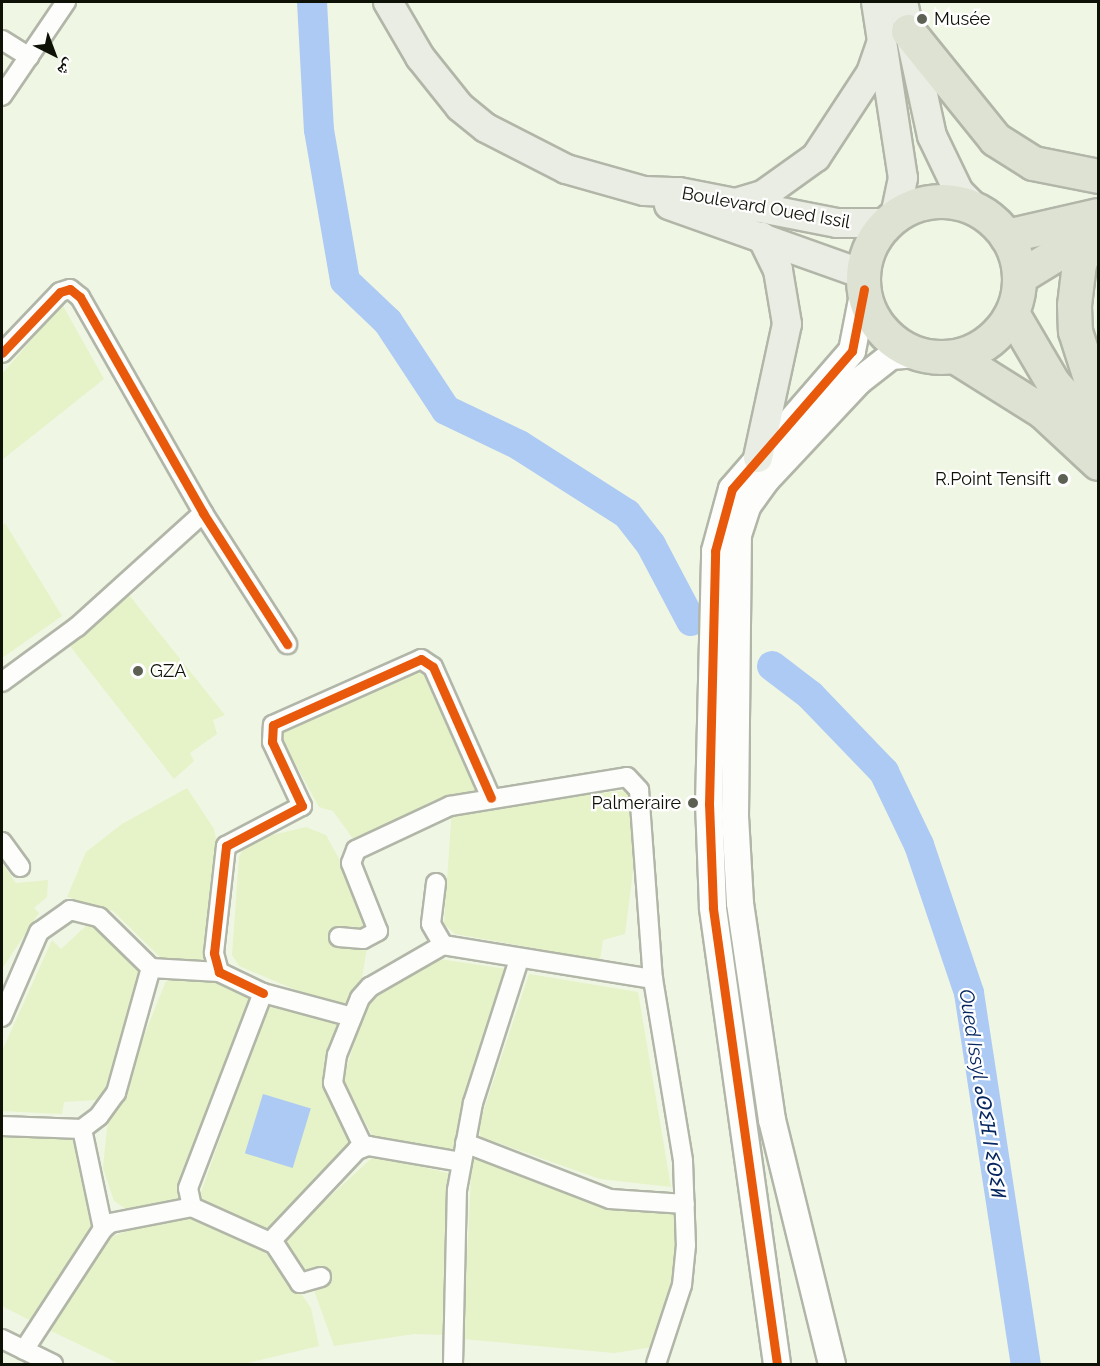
<!DOCTYPE html>
<meta charset="utf-8">
<style>
body{margin:0}
#map{position:relative;width:1100px;height:1366px;overflow:hidden;background:#f0f6e4;font-family:Raleway,"Noto Naskh Arabic","Noto Sans Tifinagh",sans-serif}
div>[style]{position:absolute}
[style*='--x']{left:calc(var(--x)*1px);top:calc(var(--y)*1px);width:calc(var(--w)*1px);rotate:calc(var(--a)*1deg)}
.green>*{inset:0;background:#e6f2c8}
.water>*{inset:0;background:#accaf3;transform-origin:0 0}
.river>*{height:30px;margin:-15px;padding:0 15px;transform-origin:15px;border-radius:15px;background:#accaf3}
.roads{filter:drop-shadow(2px 0 #b1b6a8) drop-shadow(-2px 0 #b1b6a8) drop-shadow(0 2px #b1b6a8) drop-shadow(0 -2px #b1b6a8)}
.street>*{height:18px;margin:-9px;padding:0 9px;transform-origin:9px;border-radius:9px;background:#fdfefb}
.secondary>*{height:26px;margin:-13px;padding:0 13px;transform-origin:13px;border-radius:13px;background:#fdfefb}
.primary>*{height:28px;margin:-14px;padding:0 14px;transform-origin:14px;border-radius:14px;background:#eaede3}
.highway>*{height:33px;margin:-16.5px;padding:0 16.5px;transform-origin:16.5px;border-radius:16.5px;background:#dde2d3}
.highway>.ring{margin:-16.5px;padding:0;box-sizing:content-box;background:none;border:33px solid #dde2d3;border-radius:50%}
.cycleway>*{height:9px;margin:-4.5px;padding:0 4.5px;transform-origin:4.5px;border-radius:4.5px;background:#e8590c}
.dots>*{width:16px;height:16px;translate:-50% -50%;box-sizing:border-box;border:3px solid #fff;border-radius:50%}
span{translate:-50% -50%;white-space:nowrap;text-align:center;line-height:1.15;-webkit-text-stroke:4.5px #fff;paint-order:stroke}
.poi-label{font-size:18px;color:#0e1106}
.left{translate:0 -50%;text-align:left}
.right{translate:-100% -50%;text-align:right}
.street-label{font-size:18px;color:#0e1106}
.water-label{font-size:20px;color:#062760;font-style:italic}
.frame{position:absolute;inset:0;border:3px solid #0e1106;pointer-events:none}
.north{position:absolute;left:24px;top:24px;width:60px;height:60px;-webkit-text-stroke:4px #fff;paint-order:stroke;rotate:138deg;font-size:16px;font-weight:700;line-height:24px;text-align:center;color:#0e1106}
.north::after{content:'';display:block;margin:auto;width:21px;height:27px;background:#0e1106;clip-path:polygon(50% 0,100% 100%,50% 72%,0 100%)}
</style>
<div id="map">
<div class="green">
<i style="clip-path:polygon(62px 304px,104px 379px,2px 460px,2px 374px)"></i>
<i style="clip-path:polygon(5px 523px,62px 616px,2px 658px,2px 526px)"></i>
<i style="clip-path:polygon(129px 595px,225px 715px,213px 720px,217px 734px,190px 753px,194px 761px,174px 779px,70px 646px)"></i>
<i style="clip-path:polygon(417px 669px,430px 678px,484px 790px,432px 801px,356px 843px,333px 811px,319px 807px,279px 734px,346px 697px)"></i>
<i style="clip-path:polygon(187px 788px,214px 829px,219px 855px,213px 961px,165px 962px,113px 911px,67px 897px,86px 852px,122px 824px)"></i>
<i style="clip-path:polygon(632px 790px,635px 856px,625px 934px,603px 940px,600px 960px,455px 934px,444px 924px,452px 808px)"></i>
<i style="clip-path:polygon(306px 827px,326px 835px,372px 919px,362px 977px,349px 1005px,341px 1009px,239px 966px,232px 955px,239px 857px,248px 841px)"></i>
<i style="clip-path:polygon(2px 863px,16px 883px,48px 880px,47px 897px,34px 908px,39px 913px,2px 969px)"></i>
<i style="clip-path:polygon(78px 916px,89px 916px,151px 968px,109px 1092px,96px 1100px,64px 1102px,62px 1114px,2px 1111px,2px 1051px,52px 940px,61px 949px,86px 926px)"></i>
<i style="clip-path:polygon(440px 959px,506px 969px,451px 1160px,374px 1139px,343px 1080px,365px 1008px,395px 981px)"></i>
<i style="clip-path:polygon(529px 974px,638px 992px,671px 1187px,600px 1179px,481px 1137px,478px 1127px)"></i>
<i style="clip-path:polygon(213px 975px,255px 993px,192px 1177px,178px 1200px,126px 1209px,114px 1201px,103px 1168px,107px 1128px,166px 981px)"></i>
<i style="clip-path:polygon(271px 995px,345px 1025px,329px 1078px,360px 1141px,273px 1234px,199px 1198px)"></i>
<i style="clip-path:polygon(2px 1135px,74px 1140px,88px 1162px,96px 1224px,37px 1324px,2px 1306px)"></i>
<i style="clip-path:polygon(478px 1152px,630px 1211px,679px 1213px,672px 1279px,653px 1347px,614px 1353px,463px 1339px,472px 1158px)"></i>
<i style="clip-path:polygon(374px 1156px,448px 1173px,450px 1335px,414px 1334px,334px 1346px,311px 1282px,278px 1244px)"></i>
<i style="clip-path:polygon(190px 1218px,254px 1243px,286px 1272px,311px 1308px,319px 1346px,243px 1364px,120px 1364px,47px 1329px,111px 1237px,160px 1219px)"></i>
</div>
<div class="water">
<i style="left:263px;top:1094px;width:50px;height:62px;rotate:17deg"></i>
</div>
<div class="river">
<i style="--x:312;--y:2;--w:128;--a:86.9"></i>
<i style="--x:319;--y:130;--w:153;--a:80.2"></i>
<i style="--x:345;--y:281;--w:59;--a:43.6"></i>
<i style="--x:388;--y:322;--w:105;--a:56.6"></i>
<i style="--x:446;--y:410;--w:81;--a:25.6"></i>
<i style="--x:519;--y:445;--w:128;--a:32.6"></i>
<i style="--x:627;--y:514;--w:39;--a:52"></i>
<i style="--x:651;--y:545;--w:86;--a:62.2"></i>
<i style="--x:772;--y:666;--w:48;--a:37.3"></i>
<i style="--x:810;--y:695;--w:107;--a:46.1"></i>
<i style="--x:884;--y:772;--w:81;--a:64.4"></i>
<i style="--x:919;--y:845;--w:156;--a:71.3"></i>
<i style="--x:969;--y:993;--w:375;--a:81.3"></i>
</div>
<div class="roads">
<div class="street">
<i style="--x:2;--y:40;--w:32;--a:32"></i>
<i style="--x:2;--y:96;--w:114;--a:-55.8"></i>
<i style="--x:2;--y:353;--w:84;--a:-46.4"></i>
<i style="--x:60;--y:292;--w:10;--a:-17"></i>
<i style="--x:70;--y:289;--w:13;--a:39"></i>
<i style="--x:80;--y:297;--w:249;--a:60.3"></i>
<i style="--x:203;--y:513;--w:156;--a:57.3"></i>
<i style="--x:2;--y:682;--w:93;--a:-36.3"></i>
<i style="--x:77;--y:627;--w:170;--a:-42.1"></i>
<i style="--x:2;--y:842;--w:31;--a:54"></i>
<i style="--x:436;--y:883;--w:41;--a:97"></i>
<i style="--x:431;--y:924;--w:24;--a:60"></i>
<i style="--x:443;--y:945;--w:213;--a:9.2"></i>
<i style="--x:653;--y:979;--w:184;--a:80.6"></i>
<i style="--x:683;--y:1161;--w:84;--a:88"></i>
<i style="--x:686;--y:1245;--w:40;--a:95.7"></i>
<i style="--x:682;--y:1285;--w:83;--a:108.2"></i>
<i style="--x:339;--y:937;--w:24;--a:5"></i>
<i style="--x:363;--y:939;--w:17;--a:-28"></i>
<i style="--x:378;--y:931;--w:73;--a:-111.7"></i>
<i style="--x:351;--y:863;--w:14;--a:-69"></i>
<i style="--x:356;--y:850;--w:104;--a:-25.1"></i>
<i style="--x:450;--y:806;--w:179;--a:-9.3"></i>
<i style="--x:627;--y:777;--w:18;--a:47"></i>
<i style="--x:639;--y:790;--w:190;--a:85.8"></i>
<i style="--x:263;--y:993;--w:49;--a:-154.5"></i>
<i style="--x:219;--y:972;--w:20;--a:-105"></i>
<i style="--x:214;--y:953;--w:108;--a:-83.6"></i>
<i style="--x:226;--y:846;--w:86;--a:-27.8"></i>
<i style="--x:302;--y:806;--w:71;--a:-115.1"></i>
<i style="--x:272;--y:742;--w:17;--a:-87"></i>
<i style="--x:273;--y:725;--w:162;--a:-24"></i>
<i style="--x:421;--y:659;--w:14;--a:34"></i>
<i style="--x:433;--y:667;--w:143;--a:66.1"></i>
<i style="--x:2;--y:1017;--w:93;--a:-66.5"></i>
<i style="--x:39;--y:932;--w:38;--a:-35"></i>
<i style="--x:70;--y:910;--w:30;--a:14"></i>
<i style="--x:99;--y:917;--w:73;--a:44.4"></i>
<i style="--x:151;--y:968;--w:68;--a:3.4"></i>
<i style="--x:2;--y:1126;--w:80;--a:2.1"></i>
<i style="--x:82;--y:1129;--w:21;--a:-37"></i>
<i style="--x:99;--y:1116;--w:29;--a:-54"></i>
<i style="--x:116;--y:1093;--w:130;--a:-74.4"></i>
<i style="--x:82;--y:1129;--w:102;--a:78.1"></i>
<i style="--x:465;--y:1143;--w:155;--a:21.1"></i>
<i style="--x:610;--y:1199;--w:75;--a:3.8"></i>
<i style="--x:363;--y:1146;--w:70;--a:-115.5"></i>
<i style="--x:333;--y:1083;--w:28;--a:-82"></i>
<i style="--x:337;--y:1055;--w:61;--a:-68"></i>
<i style="--x:360;--y:998;--w:15;--a:-48"></i>
<i style="--x:370;--y:987;--w:84;--a:-29.9"></i>
<i style="--x:272;--y:1243;--w:88;--a:-155.8"></i>
<i style="--x:192;--y:1207;--w:19;--a:-102"></i>
<i style="--x:188;--y:1188;--w:209;--a:-69"></i>
<i style="--x:263;--y:993;--w:92;--a:15.1"></i>
<i style="--x:321;--y:1277;--w:22;--a:164"></i>
<i style="--x:300;--y:1283;--w:51;--a:-123.1"></i>
<i style="--x:272;--y:1240;--w:124;--a:-46.6"></i>
<i style="--x:357;--y:1150;--w:12;--a:-20"></i>
<i style="--x:368;--y:1146;--w:95;--a:9.7"></i>
<i style="--x:2;--y:1339;--w:57;--a:26.1"></i>
<i style="--x:24;--y:1350;--w:145;--a:-56.9"></i>
<i style="--x:103;--y:1229;--w:9;--a:-41"></i>
<i style="--x:110;--y:1223;--w:84;--a:-11"></i>
<i style="--x:453;--y:1364;--w:174;--a:-88.7"></i>
<i style="--x:457;--y:1190;--w:88;--a:-79.6"></i>
<i style="--x:473;--y:1103;--w:150;--a:-72.2"></i>
</div>
<div class="secondary">
<i style="--x:777;--y:1364;--w:461;--a:-98"></i>
<i style="--x:713;--y:907;--w:103;--a:-92.2"></i>
<i style="--x:709;--y:804;--w:253;--a:-88.6"></i>
<i style="--x:715;--y:551;--w:64;--a:-74.7"></i>
<i style="--x:732;--y:489;--w:183;--a:-49"></i>
<i style="--x:852;--y:351;--w:63;--a:-79"></i>
<i style="--x:832;--y:1364;--w:251;--a:-103.8"></i>
<i style="--x:772;--y:1120;--w:219;--a:-98.4"></i>
<i style="--x:740;--y:903;--w:87;--a:-93.3"></i>
<i style="--x:735;--y:816;--w:281;--a:-89.4"></i>
<i style="--x:738;--y:535;--w:32;--a:-72"></i>
<i style="--x:748;--y:505;--w:31;--a:-54"></i>
<i style="--x:766;--y:480;--w:136;--a:-46.8"></i>
<i style="--x:859;--y:381;--w:41;--a:-38"></i>
<i style="--x:891;--y:356;--w:27;--a:-4"></i>
</div>
<div class="primary">
<i style="--x:388;--y:2;--w:64;--a:59.8"></i>
<i style="--x:420;--y:57;--w:64;--a:51.3"></i>
<i style="--x:460;--y:107;--w:33;--a:39"></i>
<i style="--x:486;--y:128;--w:90;--a:27.1"></i>
<i style="--x:566;--y:169;--w:81;--a:15.8"></i>
<i style="--x:644;--y:191;--w:35;--a:2"></i>
<i style="--x:679;--y:192;--w:161;--a:11.1"></i>
<i style="--x:837;--y:223;--w:51;--a:0"></i>
<i style="--x:876;--y:2;--w:178;--a:81.3"></i>
<i style="--x:903;--y:178;--w:40;--a:102"></i>
<i style="--x:903;--y:2;--w:137;--a:77.8"></i>
<i style="--x:932;--y:136;--w:62;--a:64.3"></i>
<i style="--x:959;--y:192;--w:23;--a:45"></i>
<i style="--x:736;--y:203;--w:28;--a:-17"></i>
<i style="--x:763;--y:195;--w:65;--a:-35.6"></i>
<i style="--x:816;--y:157;--w:100;--a:-56.8"></i>
<i style="--x:871;--y:73;--w:37;--a:-71"></i>
<i style="--x:669;--y:205;--w:206;--a:19.6"></i>
<i style="--x:758;--y:458;--w:137;--a:-77.8"></i>
<i style="--x:787;--y:324;--w:55;--a:-99.5"></i>
<i style="--x:778;--y:270;--w:37;--a:-116"></i>
</div>
<div class="highway">
<i style="--x:908;--y:31;--w:139;--a:51.1"></i>
<i style="--x:995;--y:139;--w:45;--a:32.3"></i>
<i style="--x:1033;--y:163;--w:66;--a:11.3"></i>
<i class="ring" style="left:863px;top:201px;width:123px;height:123px"></i>
<i style="--x:1092;--y:233;--w:33;--a:113"></i>
<i style="--x:1079;--y:263;--w:42;--a:96.8"></i>
<i style="--x:1074;--y:305;--w:26;--a:88"></i>
<i style="--x:1075;--y:331;--w:76;--a:72.3"></i>
<i style="--x:1006;--y:236;--w:94;--a:-12.9"></i>
<i style="--x:1019;--y:277;--w:88;--a:-31.5"></i>
<i style="--x:1012;--y:313;--w:81;--a:59.6"></i>
<i style="--x:1053;--y:383;--w:67;--a:47.4"></i>
<i style="--x:956;--y:357;--w:102;--a:32.1"></i>
<i style="--x:1042;--y:411;--w:76;--a:42.9"></i>
</div>
</div>
<div class="cycleway">
<i style="--x:2;--y:353;--w:84;--a:-46.4"></i>
<i style="--x:60;--y:292;--w:10;--a:-17"></i>
<i style="--x:70;--y:289;--w:13;--a:39"></i>
<i style="--x:80;--y:297;--w:249;--a:60.3"></i>
<i style="--x:203;--y:513;--w:156;--a:57.3"></i>
<i style="--x:263;--y:993;--w:49;--a:-154.5"></i>
<i style="--x:219;--y:972;--w:20;--a:-105"></i>
<i style="--x:214;--y:953;--w:108;--a:-83.6"></i>
<i style="--x:226;--y:846;--w:86;--a:-27.8"></i>
<i style="--x:302;--y:806;--w:71;--a:-115.1"></i>
<i style="--x:272;--y:742;--w:17;--a:-87"></i>
<i style="--x:273;--y:725;--w:162;--a:-24"></i>
<i style="--x:421;--y:659;--w:14;--a:34"></i>
<i style="--x:433;--y:667;--w:143;--a:66.1"></i>
<i style="--x:777;--y:1364;--w:461;--a:-98"></i>
<i style="--x:713;--y:907;--w:103;--a:-92.2"></i>
<i style="--x:709;--y:804;--w:253;--a:-88.6"></i>
<i style="--x:715;--y:551;--w:64;--a:-74.7"></i>
<i style="--x:732;--y:489;--w:183;--a:-49"></i>
<i style="--x:852;--y:351;--w:63;--a:-79"></i>
</div>
<div class="dots">
<i style="left:922px;top:19px;background:#5d6154"></i>
<i style="left:1063px;top:479px;background:#5d6154"></i>
<i style="left:138px;top:671px;background:#5d6154"></i>
<i style="left:693px;top:803px;background:#5d6154"></i>
</div>
<div class="poi-label">
<span class="left" style="left:934px;top:19px">Musée</span>
<span class="right" style="left:1051px;top:479px">R.Point Tensift</span>
<span class="left" style="left:150px;top:671px">GZA</span>
<span class="right" style="left:681px;top:803px">Palmeraire</span>
</div>
<div class="street-label">
<span style="left:766px;top:208px;rotate:10deg">Boulevard Oued Issil</span>
</div>
<div class="water-label">
<span style="left:982px;top:1093px;rotate:81deg">Oued Issyl ⴰⵙⵉⴼ ⵏ ⵉⵙⵉⵍ</span>
</div>
<div class="frame"></div>
<div class="north">ش</div>
</div>
